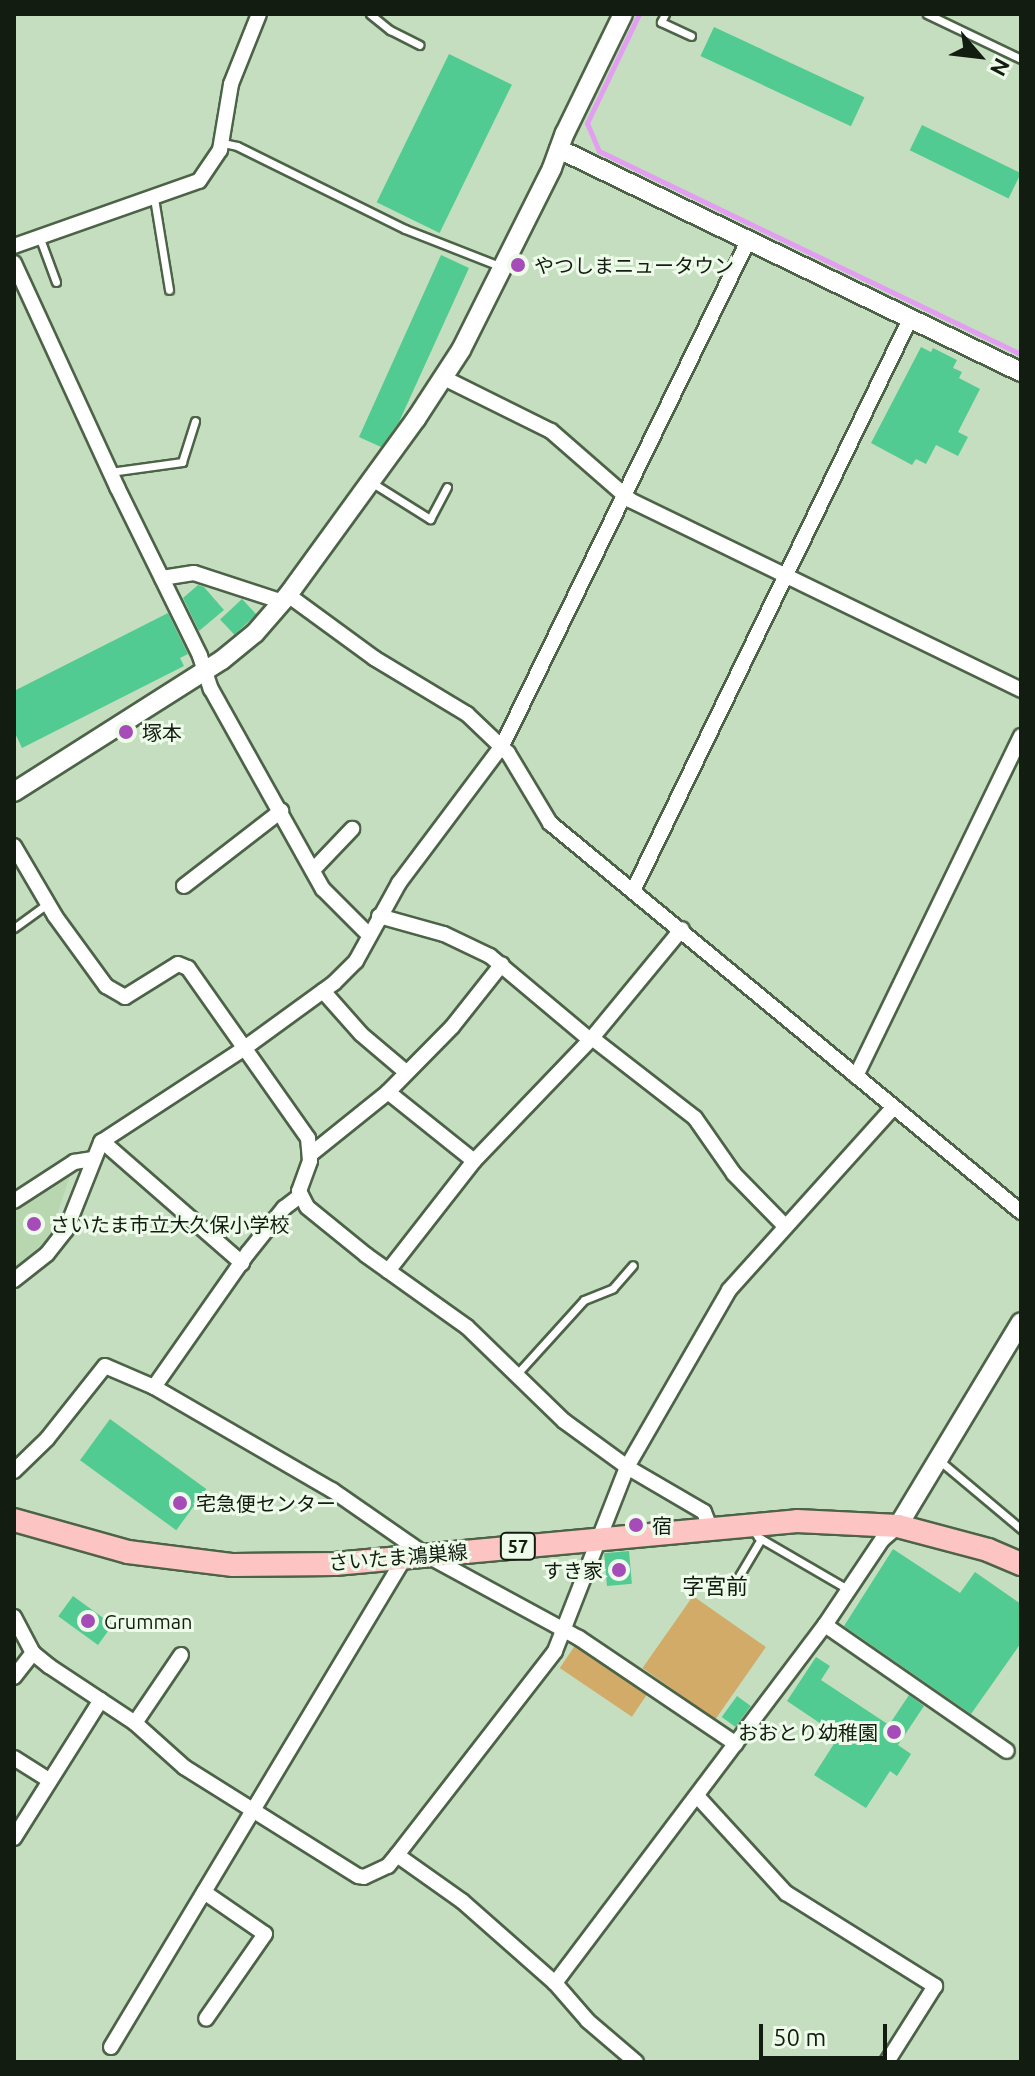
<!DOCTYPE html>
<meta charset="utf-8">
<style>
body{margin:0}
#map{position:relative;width:1035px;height:2076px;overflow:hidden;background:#c4debf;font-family:Ubuntu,"Noto Sans JP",sans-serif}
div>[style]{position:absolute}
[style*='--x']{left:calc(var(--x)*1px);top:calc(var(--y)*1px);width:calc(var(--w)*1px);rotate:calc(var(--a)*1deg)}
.built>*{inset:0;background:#b8d7b1}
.green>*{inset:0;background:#d2ab68;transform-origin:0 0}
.stream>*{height:5px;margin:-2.5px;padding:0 2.5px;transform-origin:2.5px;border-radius:2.5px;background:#e39ef2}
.building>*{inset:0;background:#52cb92;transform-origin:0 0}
.roads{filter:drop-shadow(2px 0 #4c6347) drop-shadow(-2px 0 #4c6347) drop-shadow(0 2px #4c6347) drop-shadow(0 -2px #4c6347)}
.lane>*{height:7px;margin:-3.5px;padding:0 3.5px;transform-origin:3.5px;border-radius:3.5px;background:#fff}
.street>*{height:14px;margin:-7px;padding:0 7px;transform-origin:7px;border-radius:7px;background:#fff}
.secondary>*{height:18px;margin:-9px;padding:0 9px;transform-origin:9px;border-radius:9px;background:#fff}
.primary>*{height:22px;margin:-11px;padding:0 11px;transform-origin:11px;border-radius:11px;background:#fdc4c4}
.dots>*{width:22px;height:22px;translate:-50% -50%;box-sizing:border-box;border:4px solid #eefbeb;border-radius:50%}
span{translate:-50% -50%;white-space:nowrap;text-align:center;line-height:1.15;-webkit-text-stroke:6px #eefbeb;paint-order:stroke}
.shield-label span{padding:2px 6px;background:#eefbeb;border:2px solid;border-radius:6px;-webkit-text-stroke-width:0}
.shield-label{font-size:18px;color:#121c10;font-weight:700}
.poi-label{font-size:20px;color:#121c10}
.left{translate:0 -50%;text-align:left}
.right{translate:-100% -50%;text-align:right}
.street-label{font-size:20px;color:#121c10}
.neighbourhood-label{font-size:22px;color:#121c10}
.frame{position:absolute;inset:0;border:16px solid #121c10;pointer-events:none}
.north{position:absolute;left:939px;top:16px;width:80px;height:80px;-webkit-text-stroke:6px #eefbeb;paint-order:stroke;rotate:118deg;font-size:22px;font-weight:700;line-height:32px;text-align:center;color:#121c10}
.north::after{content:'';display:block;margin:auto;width:28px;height:36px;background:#121c10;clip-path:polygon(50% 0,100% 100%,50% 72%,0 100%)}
.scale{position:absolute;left:759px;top:2024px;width:128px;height:36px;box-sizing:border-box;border:4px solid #121c10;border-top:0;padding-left:10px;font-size:24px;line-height:28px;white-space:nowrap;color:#121c10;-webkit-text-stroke:6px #eefbeb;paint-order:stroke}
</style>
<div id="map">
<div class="built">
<i style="clip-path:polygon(73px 1167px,48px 1242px,14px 1269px,14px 1206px)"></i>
</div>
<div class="green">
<i style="left:693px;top:1596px;width:89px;height:88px;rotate:35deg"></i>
<i style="left:576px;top:1644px;width:87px;height:29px;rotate:34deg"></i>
</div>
<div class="stream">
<i style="--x:639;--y:14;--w:121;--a:115.5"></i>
<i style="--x:587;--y:123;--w:30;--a:67"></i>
<i style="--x:599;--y:151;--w:468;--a:25.7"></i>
</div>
<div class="building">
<i style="left:714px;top:27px;width:166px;height:32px;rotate:25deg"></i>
<i style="left:449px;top:54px;width:70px;height:165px;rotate:26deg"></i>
<i style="left:922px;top:125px;width:110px;height:28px;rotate:26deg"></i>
<i style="clip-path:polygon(441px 255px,469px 268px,399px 422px,381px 447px,359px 437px)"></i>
<i style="clip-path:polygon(921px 347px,931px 352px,933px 348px,957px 360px,953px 368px,962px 372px,959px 378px,980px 389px,958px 432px,968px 437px,958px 456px,936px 445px,926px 464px,916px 459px,912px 465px,871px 443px)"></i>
<i style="clip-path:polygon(198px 585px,204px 587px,224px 610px,199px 631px,183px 598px)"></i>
<i style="left:242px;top:599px;width:21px;height:30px;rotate:47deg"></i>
<i style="clip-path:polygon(168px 613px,188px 654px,180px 658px,184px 666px,22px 748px,14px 731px,14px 691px)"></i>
<i style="left:110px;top:1419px;width:119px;height:51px;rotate:36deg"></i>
<i style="clip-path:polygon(893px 1549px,960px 1593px,975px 1572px,1021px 1604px,1021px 1643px,971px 1714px,844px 1626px)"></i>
<i style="left:629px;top:1551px;width:33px;height:25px;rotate:85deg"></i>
<i style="left:73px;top:1596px;width:49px;height:25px;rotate:36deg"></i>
<i style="clip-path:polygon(816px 1657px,830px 1666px,821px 1680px,889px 1725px,909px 1695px,924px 1706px,898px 1745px,911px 1754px,897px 1776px,890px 1771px,866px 1808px,814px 1775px,839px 1736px,787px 1701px)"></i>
<i style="left:737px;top:1696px;width:17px;height:26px;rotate:36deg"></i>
</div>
<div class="roads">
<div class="lane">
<i style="--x:370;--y:14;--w:26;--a:39"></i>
<i style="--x:390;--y:30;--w:33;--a:27"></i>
<i style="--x:665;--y:14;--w:9;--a:117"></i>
<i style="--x:661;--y:22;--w:33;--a:25"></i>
<i style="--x:927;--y:14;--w:104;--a:25.6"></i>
<i style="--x:223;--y:143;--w:14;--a:12"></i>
<i style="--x:237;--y:146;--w:187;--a:26.3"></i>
<i style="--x:405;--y:229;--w:104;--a:21.4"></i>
<i style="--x:154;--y:198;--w:93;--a:80.7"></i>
<i style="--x:39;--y:236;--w:49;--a:69.7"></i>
<i style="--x:110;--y:472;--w:73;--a:-7.9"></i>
<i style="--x:182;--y:462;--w:43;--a:-72.4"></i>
<i style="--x:371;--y:482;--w:70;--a:32.1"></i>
<i style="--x:430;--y:519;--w:36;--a:-62"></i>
<i style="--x:14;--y:928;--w:41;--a:-36"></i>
<i style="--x:516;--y:1375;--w:101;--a:-47.8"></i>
<i style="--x:584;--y:1300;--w:31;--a:-22"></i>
<i style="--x:613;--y:1288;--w:30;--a:-49"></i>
<i style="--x:940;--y:1461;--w:106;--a:40"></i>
<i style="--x:753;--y:1530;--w:9;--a:54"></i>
<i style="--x:758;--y:1537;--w:105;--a:30.2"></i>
<i style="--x:739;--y:1576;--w:43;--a:-59.3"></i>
</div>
<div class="street">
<i style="--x:14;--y:246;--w:196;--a:-19.4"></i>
<i style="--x:199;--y:181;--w:37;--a:-56"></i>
<i style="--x:220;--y:150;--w:67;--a:-80.5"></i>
<i style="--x:231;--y:84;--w:75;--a:-68.2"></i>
<i style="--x:14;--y:263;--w:247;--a:65.3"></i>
<i style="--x:117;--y:487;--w:188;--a:63.8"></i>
<i style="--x:200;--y:656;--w:35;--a:72"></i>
<i style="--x:211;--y:689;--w:229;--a:60.8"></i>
<i style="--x:323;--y:889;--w:65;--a:45"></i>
<i style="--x:444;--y:378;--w:119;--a:26.4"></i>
<i style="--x:551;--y:431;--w:105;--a:41.1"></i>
<i style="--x:630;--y:500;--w:435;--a:25.9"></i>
<i style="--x:162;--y:578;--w:32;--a:-9"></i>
<i style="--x:194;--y:573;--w:94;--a:18"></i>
<i style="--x:288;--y:595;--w:107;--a:36.2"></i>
<i style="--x:374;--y:658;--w:109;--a:31.1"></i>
<i style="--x:467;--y:714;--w:57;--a:43.6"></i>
<i style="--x:508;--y:753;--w:82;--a:59"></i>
<i style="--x:550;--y:823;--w:611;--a:39.55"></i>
<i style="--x:14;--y:846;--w:81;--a:59.6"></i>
<i style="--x:55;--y:916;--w:87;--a:53.9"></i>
<i style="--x:106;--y:986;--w:22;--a:30"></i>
<i style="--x:125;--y:997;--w:62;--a:-31.9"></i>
<i style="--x:178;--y:964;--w:11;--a:22"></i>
<i style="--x:188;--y:968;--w:208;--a:54.8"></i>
<i style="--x:308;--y:1138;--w:23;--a:85"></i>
<i style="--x:310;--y:1161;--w:32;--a:110"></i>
<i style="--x:299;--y:1191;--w:18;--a:63"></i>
<i style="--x:307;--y:1207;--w:76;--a:39.1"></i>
<i style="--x:366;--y:1255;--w:124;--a:35.5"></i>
<i style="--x:467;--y:1327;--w:135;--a:44.1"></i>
<i style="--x:564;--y:1421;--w:78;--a:36.1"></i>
<i style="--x:627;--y:1467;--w:89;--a:30.3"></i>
<i style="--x:704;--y:1512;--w:17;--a:69"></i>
<i style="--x:313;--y:870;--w:57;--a:-46.4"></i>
<i style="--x:184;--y:886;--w:123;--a:-37.7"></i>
<i style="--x:633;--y:891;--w:636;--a:-64.16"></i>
<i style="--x:379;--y:916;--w:67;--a:15.5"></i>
<i style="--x:444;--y:934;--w:51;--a:25.6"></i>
<i style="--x:490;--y:956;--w:131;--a:40"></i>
<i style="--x:323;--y:991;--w:57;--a:48.5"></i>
<i style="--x:361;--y:1034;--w:59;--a:40.2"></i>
<i style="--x:592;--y:1038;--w:130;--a:37.8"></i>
<i style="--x:695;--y:1118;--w:68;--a:55.1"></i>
<i style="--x:734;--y:1174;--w:71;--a:45.6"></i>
<i style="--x:856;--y:1076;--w:378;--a:-64.1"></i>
<i style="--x:388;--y:1092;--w:110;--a:38.7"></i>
<i style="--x:102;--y:1141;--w:186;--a:41.1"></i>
<i style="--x:311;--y:1154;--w:99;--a:-38.8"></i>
<i style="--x:388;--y:1092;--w:91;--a:-45.4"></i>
<i style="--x:452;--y:1027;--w:80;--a:-51.6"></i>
<i style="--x:14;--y:1201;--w:72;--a:-33"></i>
<i style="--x:74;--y:1162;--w:19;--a:-9"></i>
<i style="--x:388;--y:1271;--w:140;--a:-52"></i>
<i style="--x:474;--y:1161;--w:170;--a:-46.2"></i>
<i style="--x:592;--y:1038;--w:141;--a:-50.5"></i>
<i style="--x:14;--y:1280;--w:42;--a:-38.2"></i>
<i style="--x:47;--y:1254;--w:31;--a:-52"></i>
<i style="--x:66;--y:1230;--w:95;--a:-68.3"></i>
<i style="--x:101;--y:1142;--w:173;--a:-33.2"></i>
<i style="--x:246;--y:1047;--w:109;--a:-36"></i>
<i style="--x:334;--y:983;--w:31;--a:-45"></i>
<i style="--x:356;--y:961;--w:89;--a:-61.1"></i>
<i style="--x:399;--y:883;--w:171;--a:-53.1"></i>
<i style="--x:502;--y:746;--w:562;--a:-64.03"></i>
<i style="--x:154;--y:1387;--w:206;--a:30.1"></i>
<i style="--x:332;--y:1490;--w:114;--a:34.7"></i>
<i style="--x:426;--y:1555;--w:174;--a:28.5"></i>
<i style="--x:579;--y:1638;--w:189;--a:34"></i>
<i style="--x:14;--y:1471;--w:46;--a:-44.1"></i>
<i style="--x:47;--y:1439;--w:93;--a:-51.5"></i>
<i style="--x:105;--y:1366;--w:53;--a:23.2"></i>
<i style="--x:154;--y:1387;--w:164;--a:-55"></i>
<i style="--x:248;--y:1253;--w:58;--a:-51.3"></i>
<i style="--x:284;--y:1208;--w:20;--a:-37"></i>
<i style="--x:14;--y:1617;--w:41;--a:62.2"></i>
<i style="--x:33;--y:1653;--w:21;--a:39"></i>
<i style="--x:49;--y:1666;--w:103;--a:33.5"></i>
<i style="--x:135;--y:1723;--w:66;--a:41.9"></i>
<i style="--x:184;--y:1767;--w:205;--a:32.1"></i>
<i style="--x:358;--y:1876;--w:6;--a:9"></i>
<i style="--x:364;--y:1877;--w:26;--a:-25"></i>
<i style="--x:388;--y:1866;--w:14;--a:-51"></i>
<i style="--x:397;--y:1855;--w:80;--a:35.3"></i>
<i style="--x:462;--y:1901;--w:124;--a:41.4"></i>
<i style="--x:555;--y:1983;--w:50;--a:49"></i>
<i style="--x:588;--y:2021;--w:63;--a:40.5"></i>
<i style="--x:825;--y:1625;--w:221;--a:34.7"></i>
<i style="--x:14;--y:1677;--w:31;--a:-52"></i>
<i style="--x:135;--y:1723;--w:82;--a:-55.9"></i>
<i style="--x:14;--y:1758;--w:41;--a:32.2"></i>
<i style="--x:697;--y:1796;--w:132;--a:47.5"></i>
<i style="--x:786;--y:1893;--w:176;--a:32"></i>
<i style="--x:935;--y:1986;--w:90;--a:122.3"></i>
<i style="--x:14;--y:1838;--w:163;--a:-57.8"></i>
<i style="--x:397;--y:1855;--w:258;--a:-52.2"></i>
<i style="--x:555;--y:1651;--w:198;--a:-68.6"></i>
<i style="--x:627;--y:1467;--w:204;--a:-60"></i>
<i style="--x:729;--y:1290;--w:246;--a:-48"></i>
<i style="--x:204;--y:1892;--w:74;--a:34.5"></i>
<i style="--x:265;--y:1934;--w:103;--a:124.8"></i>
<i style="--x:555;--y:1983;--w:448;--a:-53"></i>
<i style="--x:825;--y:1625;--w:102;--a:-56.2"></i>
<i style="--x:882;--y:1540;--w:21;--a:-41"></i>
<i style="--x:111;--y:2047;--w:571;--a:-59.04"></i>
</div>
<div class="secondary">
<i style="--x:559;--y:149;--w:513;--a:25.77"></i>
<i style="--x:14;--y:792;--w:246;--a:-32.4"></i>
<i style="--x:222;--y:660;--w:43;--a:-39.3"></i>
<i style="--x:255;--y:633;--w:50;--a:-49"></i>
<i style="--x:288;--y:595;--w:218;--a:-54"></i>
<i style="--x:416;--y:419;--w:82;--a:-56.9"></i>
<i style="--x:461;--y:350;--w:203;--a:-63.4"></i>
<i style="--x:552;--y:168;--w:37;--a:-70"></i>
<i style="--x:565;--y:133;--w:132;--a:-64"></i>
<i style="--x:898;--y:1526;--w:238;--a:-58.9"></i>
</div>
<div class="primary">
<i style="--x:14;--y:1520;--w:118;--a:15.7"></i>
<i style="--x:128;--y:1552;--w:106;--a:7.1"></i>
<i style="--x:233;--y:1565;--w:102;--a:-0.6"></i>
<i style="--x:335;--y:1564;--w:464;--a:-5.3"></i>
<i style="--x:797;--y:1521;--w:101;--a:2.8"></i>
<i style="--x:898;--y:1526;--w:93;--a:14.9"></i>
<i style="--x:988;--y:1550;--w:36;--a:23"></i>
</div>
</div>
<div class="dots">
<i style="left:518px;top:265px;background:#a54cb8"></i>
<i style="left:126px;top:732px;background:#a54cb8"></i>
<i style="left:34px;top:1224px;background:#a54cb8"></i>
<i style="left:180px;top:1503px;background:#a54cb8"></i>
<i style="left:636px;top:1525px;background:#a54cb8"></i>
<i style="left:619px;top:1570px;background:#a54cb8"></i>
<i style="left:88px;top:1621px;background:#a54cb8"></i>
<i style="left:894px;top:1732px;background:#a54cb8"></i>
</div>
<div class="shield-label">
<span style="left:518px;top:1546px">57</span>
</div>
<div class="poi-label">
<span class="left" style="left:534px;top:265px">やつしまニュータウン</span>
<span class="left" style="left:142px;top:732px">塚本</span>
<span class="left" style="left:50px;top:1224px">さいたま市立大久保小学校</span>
<span class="left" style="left:196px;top:1503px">宅急便センター</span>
<span class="left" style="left:652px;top:1525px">宿</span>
<span class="right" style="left:603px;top:1570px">すき家</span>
<span class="left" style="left:104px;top:1621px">Grumman</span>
<span class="right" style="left:878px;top:1732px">おおとり幼稚園</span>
</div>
<div class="street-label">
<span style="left:398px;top:1557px;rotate:-5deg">さいたま鴻巣線</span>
</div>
<div class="neighbourhood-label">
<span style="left:715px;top:1586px">字宮前</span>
</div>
<div class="frame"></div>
<div class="north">N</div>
<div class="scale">50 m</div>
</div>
